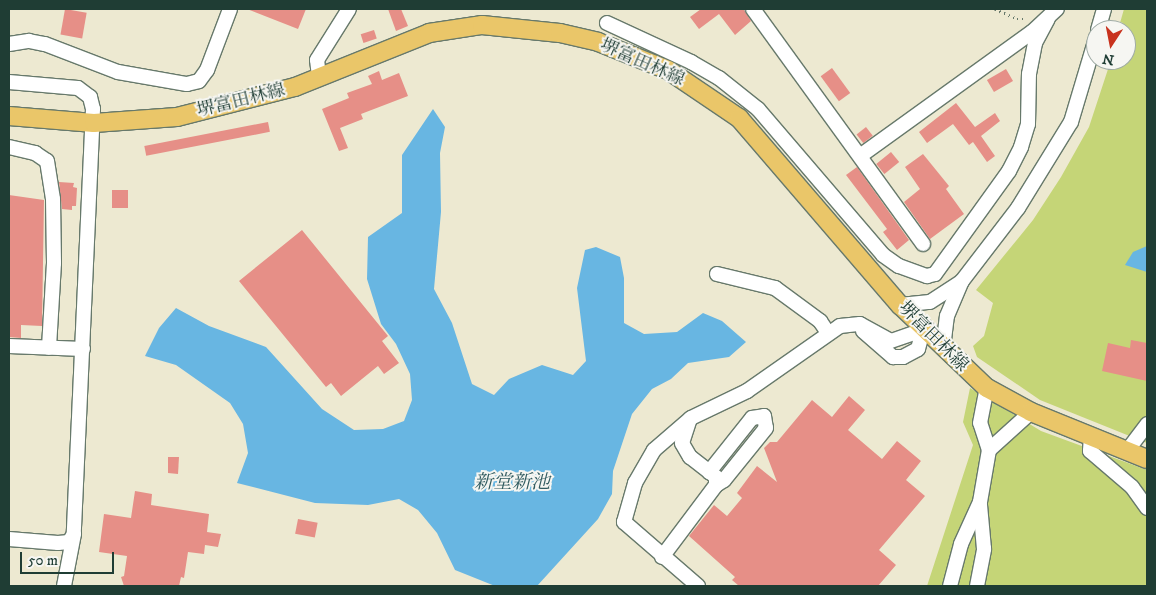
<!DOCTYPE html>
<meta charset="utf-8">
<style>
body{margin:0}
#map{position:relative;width:1156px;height:595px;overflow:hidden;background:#ede9d1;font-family:"IM FELL DW Pica","Noto Serif JP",serif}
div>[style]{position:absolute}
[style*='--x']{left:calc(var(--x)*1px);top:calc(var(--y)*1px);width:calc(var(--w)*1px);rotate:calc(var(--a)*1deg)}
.green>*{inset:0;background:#c5d577}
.water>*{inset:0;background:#68b6e2}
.building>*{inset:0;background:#e68f87;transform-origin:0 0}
.path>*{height:2.5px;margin-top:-1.25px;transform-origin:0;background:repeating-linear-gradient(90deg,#67796b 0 1px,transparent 0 5px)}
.roads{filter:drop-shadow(1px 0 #67796b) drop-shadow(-1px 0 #67796b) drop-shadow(0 1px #67796b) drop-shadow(0 -1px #67796b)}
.minor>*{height:14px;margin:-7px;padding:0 7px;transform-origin:7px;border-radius:7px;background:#fff}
.major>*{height:18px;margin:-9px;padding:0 9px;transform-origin:9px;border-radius:9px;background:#eac669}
span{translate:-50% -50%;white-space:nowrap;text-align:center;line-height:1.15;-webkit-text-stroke:4px #f6f6f2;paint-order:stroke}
.street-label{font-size:18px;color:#1f3d34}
.water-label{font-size:19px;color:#315b60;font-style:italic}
.frame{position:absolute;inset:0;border:10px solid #1f3d34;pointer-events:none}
.north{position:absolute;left:1086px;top:20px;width:50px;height:50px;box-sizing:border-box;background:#f6f6f2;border:1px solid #a0aca6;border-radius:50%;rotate:191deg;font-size:14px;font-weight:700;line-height:20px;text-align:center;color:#1f3d34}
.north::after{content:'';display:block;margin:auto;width:18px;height:22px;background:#c8321e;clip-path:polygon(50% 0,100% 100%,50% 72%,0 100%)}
.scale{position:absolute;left:20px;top:552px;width:94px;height:22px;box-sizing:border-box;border:2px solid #1f3d34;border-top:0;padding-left:6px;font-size:15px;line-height:18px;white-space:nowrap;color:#1f3d34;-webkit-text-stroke:4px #f6f6f2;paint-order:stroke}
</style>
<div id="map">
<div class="green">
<i style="clip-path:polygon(1124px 9px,1147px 9px,1147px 443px,1040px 400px,977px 357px,973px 346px,984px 336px,993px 303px,976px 290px,1033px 220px,1061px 177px,1089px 127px,1111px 60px,1126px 60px,1126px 30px,1118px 30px)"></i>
<i style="clip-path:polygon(970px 388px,1041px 431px,1147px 470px,1147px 586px,927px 586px,973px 445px,963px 422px)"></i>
</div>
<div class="water">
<i style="clip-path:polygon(433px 109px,445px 127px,440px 153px,441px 212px,434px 289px,452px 323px,472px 384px,494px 395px,509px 379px,542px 365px,573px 375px,586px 361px,577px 288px,585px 250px,596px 247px,620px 257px,624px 278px,624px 323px,644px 334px,677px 332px,703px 313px,722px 321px,746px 342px,729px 357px,688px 363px,671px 379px,652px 389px,632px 414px,613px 471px,612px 494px,598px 519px,537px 586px,495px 586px,455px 570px,437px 533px,418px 510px,399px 499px,368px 505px,315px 503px,237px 483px,248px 453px,243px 424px,230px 403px,176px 365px,145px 356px,159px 328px,176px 308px,209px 326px,266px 347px,322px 409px,354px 430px,383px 429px,404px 421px,412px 400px,410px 374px,396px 344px,381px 324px,367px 279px,368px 237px,402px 213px,402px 155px)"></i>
<i style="clip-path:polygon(1147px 246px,1147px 272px,1125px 265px,1133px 252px)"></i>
</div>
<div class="building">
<i style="left:65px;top:9px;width:22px;height:26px;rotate:10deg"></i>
<i style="clip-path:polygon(247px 9px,306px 9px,298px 29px)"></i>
<i style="clip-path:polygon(388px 9px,401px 9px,408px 26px,396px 31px)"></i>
<i style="clip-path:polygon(701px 9px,739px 9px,744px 10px,751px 21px,735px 35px,719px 14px,699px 29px,690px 17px)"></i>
<i style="left:374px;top:30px;width:9px;height:14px;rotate:72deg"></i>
<i style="left:832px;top:68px;width:31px;height:14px;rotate:54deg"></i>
<i style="left:1006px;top:69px;width:14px;height:22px;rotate:60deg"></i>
<i style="clip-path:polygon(379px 71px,382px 80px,399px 73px,408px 96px,361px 114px,363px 119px,340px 128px,348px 148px,339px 151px,322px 109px,349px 98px,347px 93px,372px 84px,368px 76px)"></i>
<i style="clip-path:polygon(956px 103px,975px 127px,995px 113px,1000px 121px,981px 136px,995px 156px,987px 162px,973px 142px,969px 145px,953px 124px,927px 143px,919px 132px)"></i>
<i style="left:268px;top:122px;width:10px;height:126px;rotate:79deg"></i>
<i style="left:866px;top:127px;width:11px;height:12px;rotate:52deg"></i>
<i style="left:891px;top:152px;width:13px;height:19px;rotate:51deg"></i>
<i style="clip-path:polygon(923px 154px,949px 186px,946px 189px,964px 214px,930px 239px,904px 202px,920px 189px,905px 167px)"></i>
<i style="clip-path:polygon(857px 167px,909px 240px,897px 250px,883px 232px,887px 229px,846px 175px)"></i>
<i style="clip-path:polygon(59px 182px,74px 183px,73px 187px,77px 188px,76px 206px,72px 206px,72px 210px,62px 209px)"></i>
<i style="left:112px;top:190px;width:16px;height:18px"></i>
<i style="clip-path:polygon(9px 195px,44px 200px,42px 326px,21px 325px,21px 338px,9px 337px)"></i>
<i style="clip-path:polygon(302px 230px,388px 336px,382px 341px,399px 363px,384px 374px,378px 366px,341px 396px,331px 383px,326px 387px,239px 281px)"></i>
<i style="clip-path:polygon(1131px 340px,1147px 343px,1147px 381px,1102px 371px,1108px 343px,1130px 348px)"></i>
<i style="clip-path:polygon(849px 396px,865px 410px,848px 430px,882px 459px,897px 441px,921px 461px,906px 480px,925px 496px,879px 550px,896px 565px,878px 586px,739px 586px,732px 580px,735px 577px,689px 536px,714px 505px,727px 516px,742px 498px,737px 493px,757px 466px,777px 482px,764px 448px,770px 442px,777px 442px,812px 400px,832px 417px)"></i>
<i style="clip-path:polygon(168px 457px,179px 457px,178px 474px,168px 473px)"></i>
<i style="clip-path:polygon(135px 491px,152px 494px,151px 505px,209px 514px,207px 532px,221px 534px,218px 547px,205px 545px,204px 554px,188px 552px,184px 578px,181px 577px,179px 586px,124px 586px,121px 577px,124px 576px,127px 556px,99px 552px,104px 514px,131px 518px)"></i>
<i style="left:298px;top:519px;width:20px;height:15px;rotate:11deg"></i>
</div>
<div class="path">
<i style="--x:995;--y:9;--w:24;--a:24"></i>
<i style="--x:1017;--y:19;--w:10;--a:0"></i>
</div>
<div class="roads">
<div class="minor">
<i style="--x:753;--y:9;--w:290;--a:54.1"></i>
<i style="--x:607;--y:23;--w:93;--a:24.9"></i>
<i style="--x:691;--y:62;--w:32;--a:30"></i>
<i style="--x:719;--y:78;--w:50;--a:38.5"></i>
<i style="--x:758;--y:109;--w:192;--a:49.4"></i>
<i style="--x:883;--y:255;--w:19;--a:35"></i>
<i style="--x:899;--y:266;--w:30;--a:20"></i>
<i style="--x:927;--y:276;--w:8;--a:-14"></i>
<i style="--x:935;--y:274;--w:127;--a:-54.3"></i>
<i style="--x:1009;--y:171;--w:27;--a:-63"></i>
<i style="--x:1021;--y:147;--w:24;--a:-73"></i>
<i style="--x:1028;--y:124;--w:50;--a:-88.9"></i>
<i style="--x:1029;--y:74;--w:32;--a:-79"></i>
<i style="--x:1035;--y:43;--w:27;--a:-62"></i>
<i style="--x:1098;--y:30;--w:22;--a:-74"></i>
<i style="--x:9;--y:44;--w:20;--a:-9"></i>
<i style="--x:29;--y:41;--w:16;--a:11"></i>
<i style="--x:45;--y:44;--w:78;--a:21"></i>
<i style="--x:118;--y:72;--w:70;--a:9.9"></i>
<i style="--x:187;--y:84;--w:12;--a:-14"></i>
<i style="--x:199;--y:81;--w:14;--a:-54"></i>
<i style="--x:207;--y:70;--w:65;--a:-69.3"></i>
<i style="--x:319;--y:76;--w:16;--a:-97"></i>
<i style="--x:317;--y:60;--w:60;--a:-57.9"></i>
<i style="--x:9;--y:82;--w:69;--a:5"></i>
<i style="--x:78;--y:88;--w:15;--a:37"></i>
<i style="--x:90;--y:97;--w:12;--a:76"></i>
<i style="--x:93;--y:109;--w:425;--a:92.6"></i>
<i style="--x:74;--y:534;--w:53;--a:100.9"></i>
<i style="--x:9;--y:147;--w:27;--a:13"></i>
<i style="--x:35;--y:153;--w:14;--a:34"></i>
<i style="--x:47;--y:161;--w:38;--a:81"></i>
<i style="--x:53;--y:199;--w:64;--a:89.1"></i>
<i style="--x:54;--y:263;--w:85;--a:93.4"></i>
<i style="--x:860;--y:156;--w:212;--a:-35.8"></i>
<i style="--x:1032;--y:32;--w:34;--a:-43"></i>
<i style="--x:717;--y:274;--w:60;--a:13.6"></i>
<i style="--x:775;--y:288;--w:56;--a:36.3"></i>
<i style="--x:820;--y:321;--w:14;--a:56"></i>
<i style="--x:900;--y:305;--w:30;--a:-6"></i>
<i style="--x:930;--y:302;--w:38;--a:-33"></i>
<i style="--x:863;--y:331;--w:40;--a:41"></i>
<i style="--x:893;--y:357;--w:10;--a:0"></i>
<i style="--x:903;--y:357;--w:17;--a:-28"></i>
<i style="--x:918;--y:349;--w:20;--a:-75"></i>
<i style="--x:9;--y:346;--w:74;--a:2.3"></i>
<i style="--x:943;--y:348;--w:32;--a:-83"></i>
<i style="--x:947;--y:316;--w:38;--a:-67"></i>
<i style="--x:962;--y:281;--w:92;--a:-52.5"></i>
<i style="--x:1018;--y:208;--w:101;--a:-58.4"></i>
<i style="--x:1071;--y:122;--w:88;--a:-73.4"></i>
<i style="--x:1091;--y:436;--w:15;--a:94"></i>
<i style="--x:1090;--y:451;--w:55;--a:40.6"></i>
<i style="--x:1132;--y:487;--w:26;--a:54"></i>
<i style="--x:989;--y:450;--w:57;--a:-42.1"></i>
<i style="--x:1127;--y:451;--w:34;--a:-53"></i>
<i style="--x:709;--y:472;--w:69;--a:-51.5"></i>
<i style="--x:752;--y:418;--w:12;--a:-9"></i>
<i style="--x:764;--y:416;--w:12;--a:81"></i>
<i style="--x:766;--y:428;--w:67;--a:128.9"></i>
<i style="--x:724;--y:480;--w:9;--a:148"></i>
<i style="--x:9;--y:539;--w:49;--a:4.7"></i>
<i style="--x:58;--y:543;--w:11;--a:-5"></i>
<i style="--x:69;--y:542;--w:9;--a:-58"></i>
<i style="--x:662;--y:557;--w:90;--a:-53.1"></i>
<i style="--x:716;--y:485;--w:8;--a:-90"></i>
<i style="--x:716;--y:477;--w:33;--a:-142"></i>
<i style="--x:690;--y:457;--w:16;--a:-120"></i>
<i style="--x:682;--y:443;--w:25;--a:-72"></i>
<i style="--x:698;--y:586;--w:98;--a:-139.1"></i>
<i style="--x:624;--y:522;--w:41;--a:-74.2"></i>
<i style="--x:635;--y:483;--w:38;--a:-60"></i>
<i style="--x:654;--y:450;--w:49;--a:-40.9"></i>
<i style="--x:691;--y:418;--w:62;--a:-25.7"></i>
<i style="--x:747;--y:391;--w:113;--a:-35"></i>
<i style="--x:840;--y:326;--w:20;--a:-6"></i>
<i style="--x:860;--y:324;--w:35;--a:29"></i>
<i style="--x:891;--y:341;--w:34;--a:-19"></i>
<i style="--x:950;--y:586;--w:43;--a:-75.3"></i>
<i style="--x:961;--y:544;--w:46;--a:-65.7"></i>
<i style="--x:980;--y:502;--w:53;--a:-80.2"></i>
<i style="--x:989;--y:450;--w:28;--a:-108"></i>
<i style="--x:980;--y:423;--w:36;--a:-79"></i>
<i style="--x:977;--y:586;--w:38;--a:-79"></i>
<i style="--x:984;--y:549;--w:44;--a:-95.2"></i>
</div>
<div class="major">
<i style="--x:9;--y:116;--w:85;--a:4.7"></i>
<i style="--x:94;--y:123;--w:83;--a:-4.1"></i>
<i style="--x:177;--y:117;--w:122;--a:-14.3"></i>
<i style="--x:295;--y:87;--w:144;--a:-21.9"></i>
<i style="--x:429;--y:33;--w:54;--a:-8.6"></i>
<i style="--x:482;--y:25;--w:78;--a:5.9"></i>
<i style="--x:560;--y:33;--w:39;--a:13"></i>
<i style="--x:598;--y:42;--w:75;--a:21.8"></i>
<i style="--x:668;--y:70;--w:86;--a:34.1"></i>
<i style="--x:739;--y:118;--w:247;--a:49.3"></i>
<i style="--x:900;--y:305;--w:120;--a:43.7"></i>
<i style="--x:987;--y:388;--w:50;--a:28.6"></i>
<i style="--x:1031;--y:412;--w:125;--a:22.1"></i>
</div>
</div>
<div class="street-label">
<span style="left:642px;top:63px;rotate:24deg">堺富田林線</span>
<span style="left:241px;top:101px;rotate:-14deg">堺富田林線</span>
<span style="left:933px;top:337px;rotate:45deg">堺富田林線</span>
</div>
<div class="water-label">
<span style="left:512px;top:483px">新堂新池</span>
</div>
<div class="frame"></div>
<div class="north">N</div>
<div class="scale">50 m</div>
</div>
